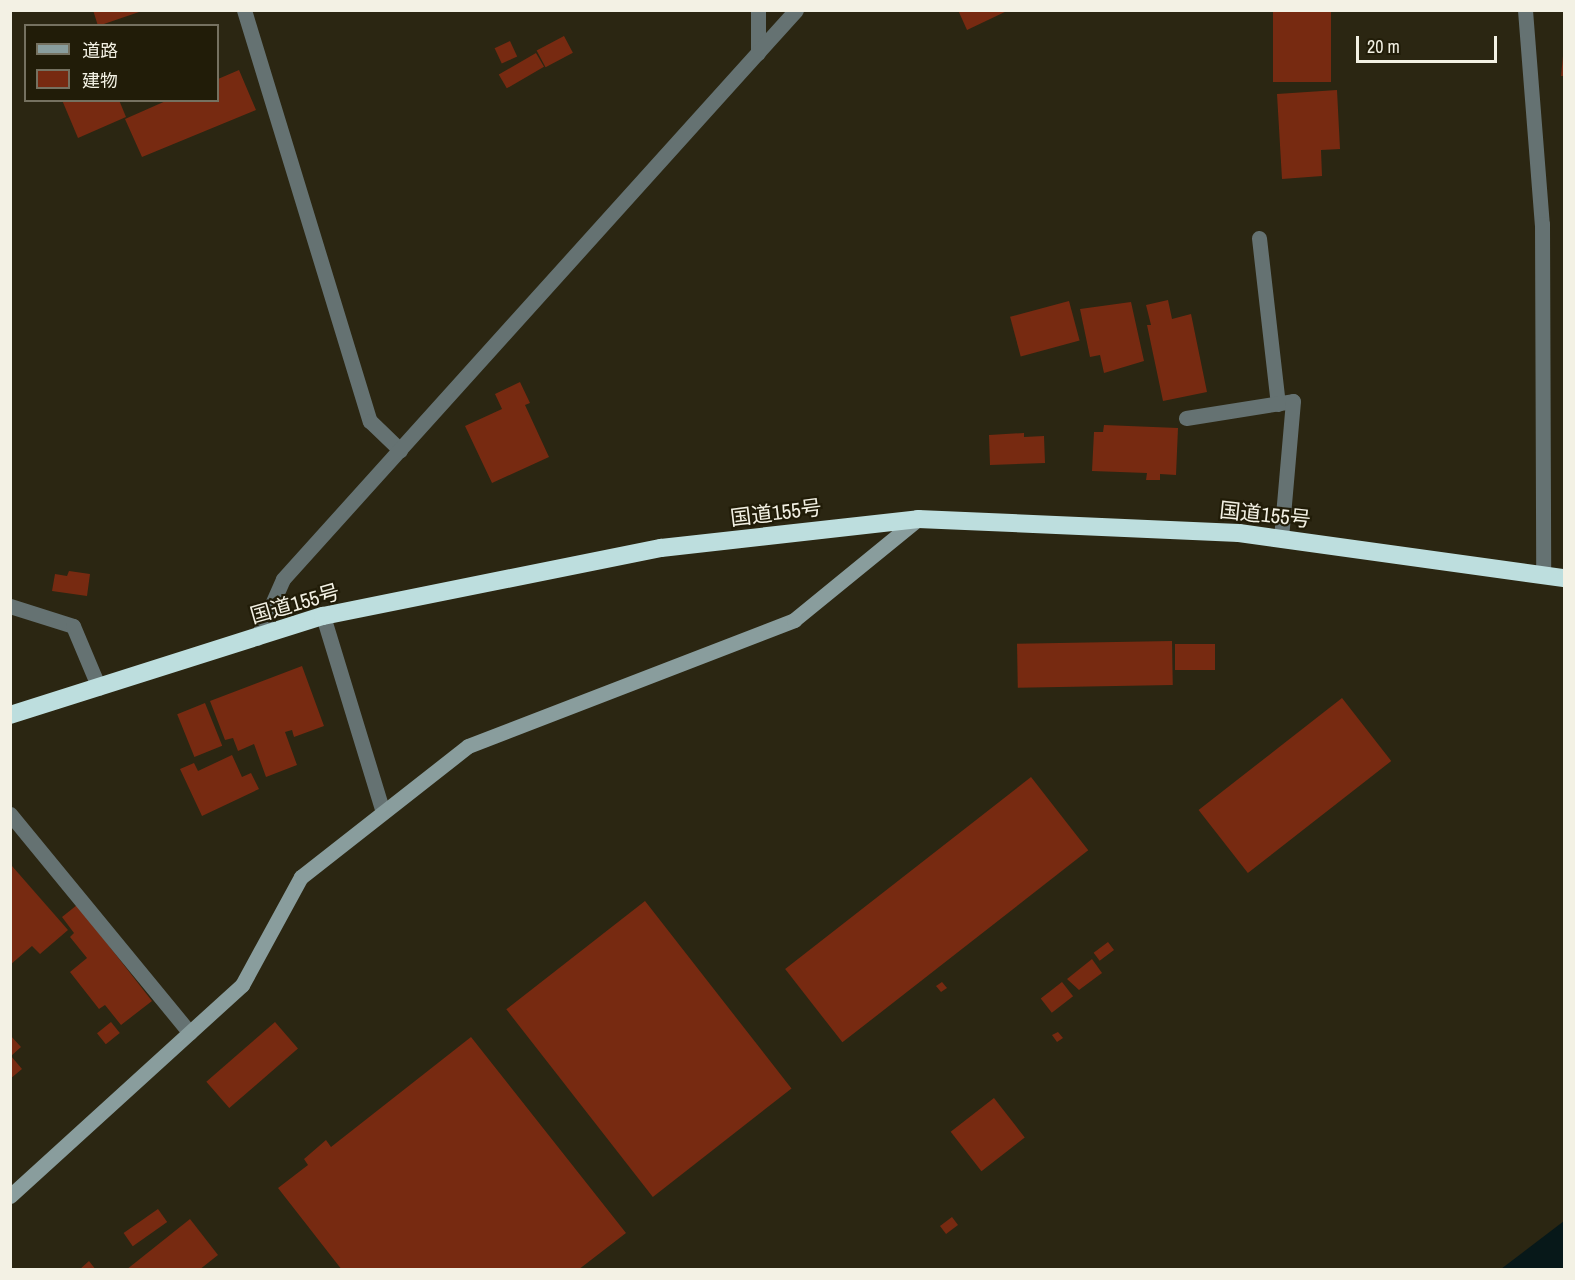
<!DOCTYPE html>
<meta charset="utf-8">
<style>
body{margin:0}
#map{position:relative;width:1575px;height:1280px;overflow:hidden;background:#2b2612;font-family:"Archivo Narrow","Noto Sans JP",sans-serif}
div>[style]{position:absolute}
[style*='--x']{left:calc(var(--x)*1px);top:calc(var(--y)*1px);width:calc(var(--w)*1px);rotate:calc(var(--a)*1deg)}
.water>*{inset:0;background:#071819}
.building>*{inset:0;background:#772a11;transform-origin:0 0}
.lane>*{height:15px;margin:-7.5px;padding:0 7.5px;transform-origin:7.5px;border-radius:7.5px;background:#657272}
.street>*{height:15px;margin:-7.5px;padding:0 7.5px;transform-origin:7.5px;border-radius:7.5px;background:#657272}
.secondary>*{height:15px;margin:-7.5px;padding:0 7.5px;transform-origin:7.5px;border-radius:7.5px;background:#899d9d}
.highway>*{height:18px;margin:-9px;padding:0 9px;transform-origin:9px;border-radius:9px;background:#bddede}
span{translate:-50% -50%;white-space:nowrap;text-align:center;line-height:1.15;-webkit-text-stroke:4.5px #211c08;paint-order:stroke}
.street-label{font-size:21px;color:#f3f1e4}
.frame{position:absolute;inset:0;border:12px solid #f3f1e4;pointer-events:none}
.legend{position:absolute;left:24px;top:24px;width:195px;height:78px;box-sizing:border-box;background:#211c08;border:2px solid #757160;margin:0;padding:8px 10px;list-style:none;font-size:18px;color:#f3f1e4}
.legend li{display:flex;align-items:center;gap:12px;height:30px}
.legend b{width:30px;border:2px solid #757160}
.scale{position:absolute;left:1356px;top:36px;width:141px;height:27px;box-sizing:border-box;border:3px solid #f3f1e4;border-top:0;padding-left:8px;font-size:18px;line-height:21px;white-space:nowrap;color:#f3f1e4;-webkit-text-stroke:4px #211c08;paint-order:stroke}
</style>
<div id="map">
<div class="water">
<i style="clip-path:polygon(1564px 1221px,1564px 1269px,1501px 1269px)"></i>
</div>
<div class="building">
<i style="clip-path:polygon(93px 10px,142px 10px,142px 11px,98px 26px)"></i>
<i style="clip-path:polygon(958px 10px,1009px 10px,967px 30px)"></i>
<i style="left:1273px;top:10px;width:58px;height:72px"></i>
<i style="left:564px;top:36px;width:19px;height:31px;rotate:62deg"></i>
<i style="left:510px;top:41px;width:17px;height:17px;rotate:65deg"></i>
<i style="left:536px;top:53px;width:16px;height:43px;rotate:60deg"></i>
<i style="clip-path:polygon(1563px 56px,1564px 56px,1564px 76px,1561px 76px)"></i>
<i style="clip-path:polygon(239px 70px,256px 110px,142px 157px,125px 119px,168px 100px,218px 100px,218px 79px)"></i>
<i style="clip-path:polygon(1337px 90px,1340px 149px,1321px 150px,1322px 176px,1282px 179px,1277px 94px)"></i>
<i style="clip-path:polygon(62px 100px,119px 100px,126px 117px,78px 138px)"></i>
<i style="clip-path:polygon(1168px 300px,1172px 319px,1191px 314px,1207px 392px,1163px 401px,1147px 325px,1151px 325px,1146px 305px)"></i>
<i style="left:1069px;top:301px;width:41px;height:61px;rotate:75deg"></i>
<i style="clip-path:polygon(1131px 302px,1144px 361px,1104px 373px,1100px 355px,1090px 357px,1080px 309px)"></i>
<i style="clip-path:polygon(520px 382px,530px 403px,525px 405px,549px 457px,492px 483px,465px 426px,502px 409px,495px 394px)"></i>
<i style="clip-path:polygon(1104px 425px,1178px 428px,1176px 475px,1160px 474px,1160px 480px,1146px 480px,1147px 473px,1092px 471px,1094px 432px,1103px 432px)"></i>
<i style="clip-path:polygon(1024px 433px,1024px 437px,1044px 436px,1045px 463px,990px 465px,989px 435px)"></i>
<i style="clip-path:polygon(69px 571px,90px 574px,87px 596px,52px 591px,55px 574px,67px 576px)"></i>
<i style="left:1172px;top:641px;width:44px;height:155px;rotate:89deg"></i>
<i style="left:1175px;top:644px;width:40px;height:26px"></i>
<i style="clip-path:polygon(302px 666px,324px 726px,294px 737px,292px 730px,285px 732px,297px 765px,266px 777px,254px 744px,238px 751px,233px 738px,225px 740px,210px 701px)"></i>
<i style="left:1342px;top:698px;width:80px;height:182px;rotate:52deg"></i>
<i style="left:205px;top:703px;width:46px;height:30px;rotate:68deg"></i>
<i style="clip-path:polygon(232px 755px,242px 777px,251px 773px,259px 789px,202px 816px,180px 769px,194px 763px,198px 771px)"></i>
<i style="left:1031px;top:777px;width:93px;height:312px;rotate:52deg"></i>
<i style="clip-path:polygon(12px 866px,68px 930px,40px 954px,32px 946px,10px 965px)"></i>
<i style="left:645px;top:901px;width:238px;height:176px;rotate:52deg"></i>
<i style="clip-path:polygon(77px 905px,152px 1001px,121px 1025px,105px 1005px,99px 1009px,70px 972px,87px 958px,70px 937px,74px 933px,62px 917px)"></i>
<i style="left:1108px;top:942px;width:10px;height:18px;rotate:53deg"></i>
<i style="clip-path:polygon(1092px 959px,1102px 973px,1079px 990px,1067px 979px)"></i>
<i style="clip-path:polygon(942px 982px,947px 988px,941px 992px,936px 986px)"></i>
<i style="left:1062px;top:982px;width:18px;height:27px;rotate:52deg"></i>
<i style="left:111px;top:1022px;width:14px;height:18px;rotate:51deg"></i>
<i style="left:275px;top:1022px;width:35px;height:91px;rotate:49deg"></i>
<i style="clip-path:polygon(1058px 1032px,1063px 1038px,1057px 1042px,1052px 1035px)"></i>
<i style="clip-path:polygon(10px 1035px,21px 1047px,11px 1056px,22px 1069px,10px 1079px)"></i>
<i style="clip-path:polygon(471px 1037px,626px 1233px,578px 1270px,342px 1270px,278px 1188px,308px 1165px,304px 1159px,326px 1140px,331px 1147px)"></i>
<i style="left:994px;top:1098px;width:50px;height:55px;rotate:52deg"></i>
<i style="left:158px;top:1209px;width:16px;height:42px;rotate:55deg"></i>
<i style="left:952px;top:1217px;width:10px;height:15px;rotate:53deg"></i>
<i style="clip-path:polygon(190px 1219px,218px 1255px,199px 1270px,126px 1270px)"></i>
<i style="clip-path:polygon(89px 1261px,96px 1270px,79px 1270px)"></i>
</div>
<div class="lane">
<i style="--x:1259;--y:238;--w:167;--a:83.5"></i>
<i style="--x:1186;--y:418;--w:108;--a:-9"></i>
<i style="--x:1293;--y:401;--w:139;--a:95"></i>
</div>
<div class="street">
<i style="--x:244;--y:10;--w:430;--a:73"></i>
<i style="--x:370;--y:421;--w:42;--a:44"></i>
<i style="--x:1525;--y:10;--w:215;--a:85.5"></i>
<i style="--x:1542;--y:224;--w:351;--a:89.8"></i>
<i style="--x:758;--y:53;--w:43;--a:-90"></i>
<i style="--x:10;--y:606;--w:66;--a:17.6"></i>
<i style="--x:73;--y:626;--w:67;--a:67.2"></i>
<i style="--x:323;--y:616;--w:205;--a:73"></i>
<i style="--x:257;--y:638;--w:64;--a:-66.2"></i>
<i style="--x:283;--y:579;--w:766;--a:-47.96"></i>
<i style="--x:10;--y:814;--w:283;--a:50.6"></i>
</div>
<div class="secondary">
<i style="--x:10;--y:1196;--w:314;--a:-42.3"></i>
<i style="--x:242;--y:985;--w:123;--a:-61.4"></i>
<i style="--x:301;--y:877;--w:212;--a:-38.1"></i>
<i style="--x:468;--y:746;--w:350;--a:-21.1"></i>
<i style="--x:794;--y:620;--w:160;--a:-39.2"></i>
</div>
<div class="highway">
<i style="--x:10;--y:715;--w:328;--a:-17.6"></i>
<i style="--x:323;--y:616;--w:345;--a:-11.4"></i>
<i style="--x:661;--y:548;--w:259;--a:-6.4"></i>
<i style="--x:918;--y:519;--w:321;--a:2.5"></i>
<i style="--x:1239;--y:533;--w:328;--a:7.9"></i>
</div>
<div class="street-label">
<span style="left:776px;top:513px;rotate:-7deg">国道155号</span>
<span style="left:1265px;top:515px;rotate:6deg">国道155号</span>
<span style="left:295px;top:604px;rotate:-16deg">国道155号</span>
</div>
<div class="frame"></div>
<ul class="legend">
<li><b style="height:8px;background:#899d9d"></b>道路</li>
<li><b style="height:16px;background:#772a11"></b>建物</li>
</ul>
<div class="scale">20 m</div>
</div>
